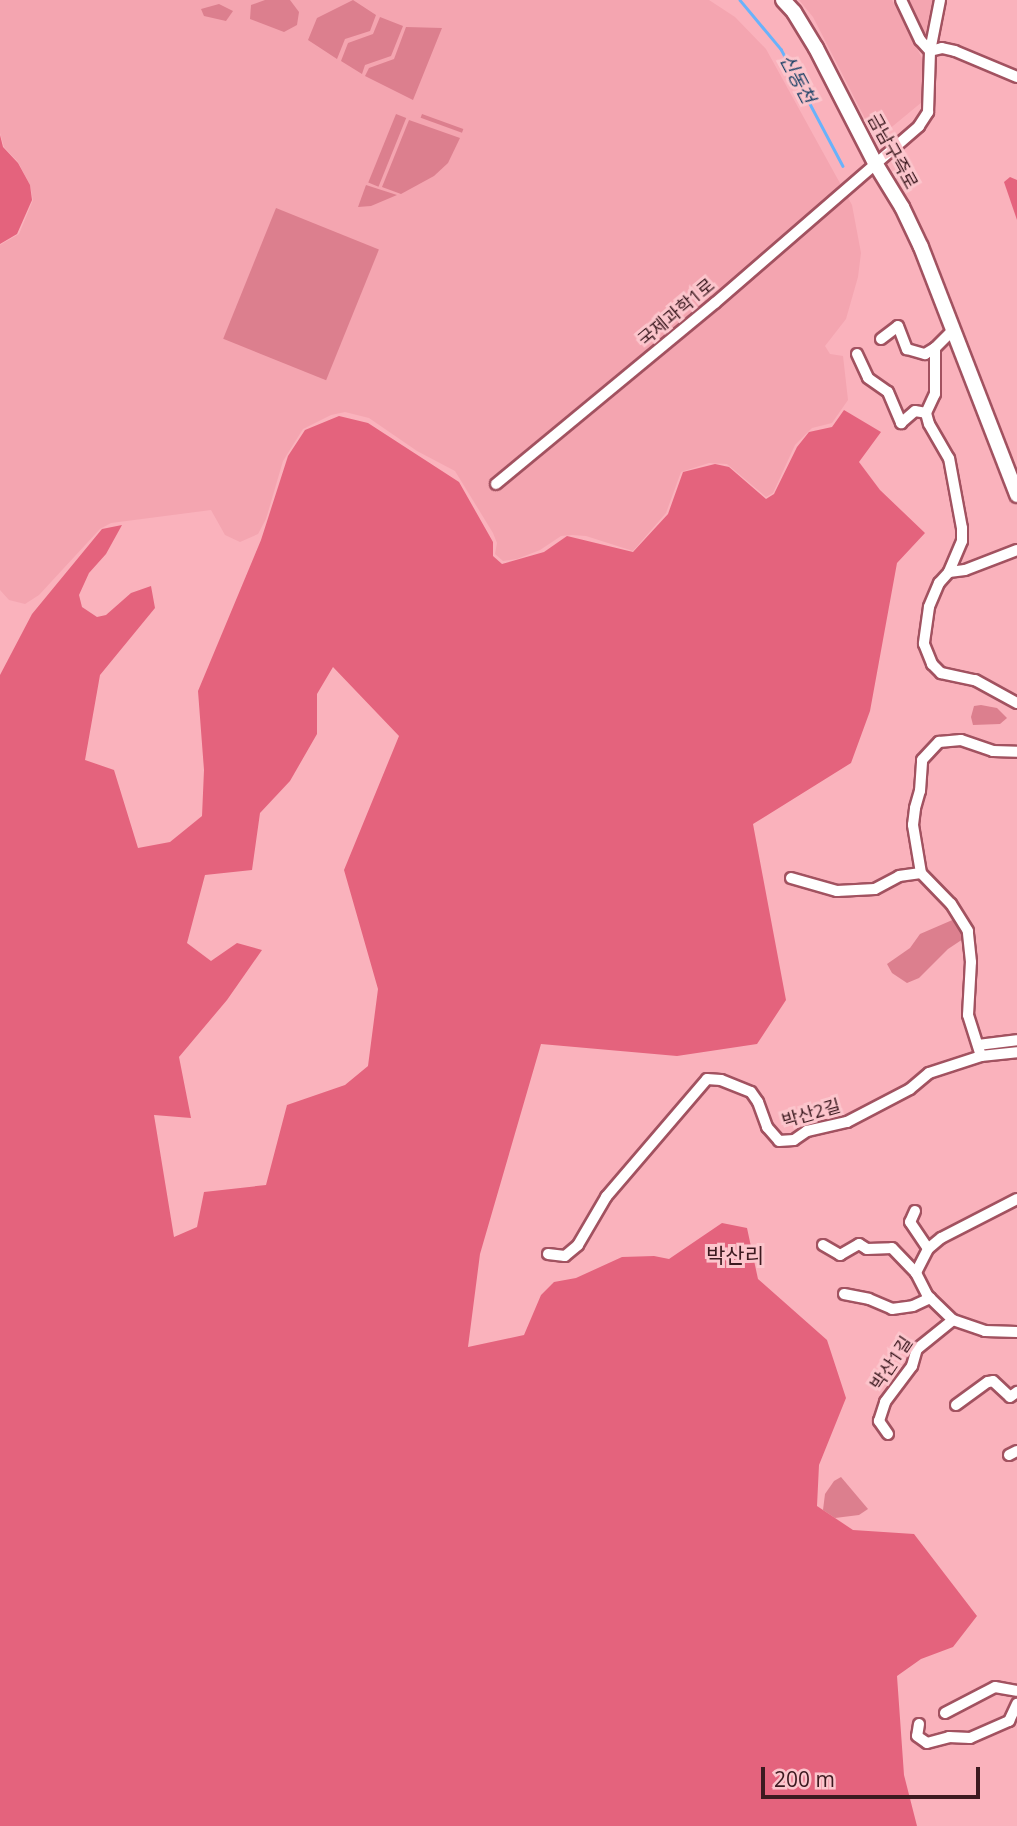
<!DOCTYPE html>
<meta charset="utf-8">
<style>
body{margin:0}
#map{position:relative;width:1017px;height:1826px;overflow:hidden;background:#fab2bc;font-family:"Open Sans","Noto Sans KR",sans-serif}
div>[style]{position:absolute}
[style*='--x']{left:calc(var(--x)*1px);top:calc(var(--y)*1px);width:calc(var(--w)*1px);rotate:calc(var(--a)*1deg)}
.built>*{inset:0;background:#f4a5b0}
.green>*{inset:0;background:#dc7f8e;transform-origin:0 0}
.forest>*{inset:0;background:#e4637d}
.stream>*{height:2.5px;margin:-1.25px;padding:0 1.25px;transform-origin:1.25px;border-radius:1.25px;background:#69b2fb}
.roads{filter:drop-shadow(2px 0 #a25260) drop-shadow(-2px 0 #a25260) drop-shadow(0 2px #a25260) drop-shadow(0 -2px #a25260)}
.minor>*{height:10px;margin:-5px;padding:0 5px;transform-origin:5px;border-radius:5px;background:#fff}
.major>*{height:14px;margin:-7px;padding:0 7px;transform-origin:7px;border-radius:7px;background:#fff}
span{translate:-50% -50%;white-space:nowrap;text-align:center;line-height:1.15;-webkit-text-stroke:6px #fcc5cc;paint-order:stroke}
.street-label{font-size:18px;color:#3c1a20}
.water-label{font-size:19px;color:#1d4267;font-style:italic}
.quarter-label{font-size:21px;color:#3c1a20}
.scale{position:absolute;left:761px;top:1767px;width:219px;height:32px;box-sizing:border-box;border:4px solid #3c1a20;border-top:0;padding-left:9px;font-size:21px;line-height:24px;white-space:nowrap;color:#3c1a20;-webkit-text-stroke:5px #fcc5cc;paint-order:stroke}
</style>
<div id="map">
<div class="built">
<i style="clip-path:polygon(0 0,709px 0,735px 17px,766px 49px,852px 205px,861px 253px,858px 277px,846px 319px,825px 346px,830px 354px,843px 356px,848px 400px,832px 423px,812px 428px,795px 445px,773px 493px,766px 497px,727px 464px,709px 463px,681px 472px,666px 513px,633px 551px,586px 536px,572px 535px,561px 536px,540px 550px,517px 559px,503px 561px,495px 554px,497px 543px,493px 533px,455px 471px,417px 451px,369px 418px,345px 412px,331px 415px,303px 429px,283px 461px,266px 519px,258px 534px,240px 542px,225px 535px,211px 510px,111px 523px,100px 529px,39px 595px,25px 604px,9px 600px,0 590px,0 245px,19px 234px,33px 200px,30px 185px,18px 162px,4px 147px,0 133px)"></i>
<i style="clip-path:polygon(799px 0,892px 0,925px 64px,922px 102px,876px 140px,813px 17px)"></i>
<i style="clip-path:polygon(908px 0,939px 0,930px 39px,927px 37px)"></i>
</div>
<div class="green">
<i style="clip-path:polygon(265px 0,290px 0,299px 12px,297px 25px,284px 32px,250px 19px,251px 5px)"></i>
<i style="clip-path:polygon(353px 0,376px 15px,370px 31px,345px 39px,337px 59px,308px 40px,317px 18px)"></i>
<i style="clip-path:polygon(219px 4px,233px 11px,226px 21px,204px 16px,201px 9px)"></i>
<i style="clip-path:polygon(380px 17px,403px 26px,391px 56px,365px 65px,362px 74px,341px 61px,348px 43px,373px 34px)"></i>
<i style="clip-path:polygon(406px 27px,442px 28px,413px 100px,365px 76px,369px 68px,394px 59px)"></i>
<i style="left:396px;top:114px;width:11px;height:74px;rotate:22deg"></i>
<i style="left:422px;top:114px;width:44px;height:4px;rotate:20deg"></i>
<i style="clip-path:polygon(409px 120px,460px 138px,448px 163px,434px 176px,401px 194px,382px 187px)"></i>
<i style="clip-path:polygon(366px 185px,397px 195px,371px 206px,358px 207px)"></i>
<i style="left:276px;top:208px;width:111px;height:141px;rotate:22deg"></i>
<i style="clip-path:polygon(981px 705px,997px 708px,1007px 718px,1000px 724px,973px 725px,971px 717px,974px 706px)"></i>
<i style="clip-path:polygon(957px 918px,964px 933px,963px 939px,948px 949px,919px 978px,907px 983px,892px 973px,887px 964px,910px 948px,920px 934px)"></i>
<i style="clip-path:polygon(841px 1477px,868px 1509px,859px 1515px,835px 1518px,823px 1510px,825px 1494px,834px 1481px)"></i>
</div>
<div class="forest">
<i style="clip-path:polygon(0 135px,3px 147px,18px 163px,30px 185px,32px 200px,17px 234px,0 244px)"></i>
<i style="clip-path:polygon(1010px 177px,1017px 180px,1017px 220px,1004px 182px)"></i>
<i style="clip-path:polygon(evenodd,844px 410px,881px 432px,859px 462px,880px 490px,925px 533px,897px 563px,870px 711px,851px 763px,753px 824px,786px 1000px,757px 1044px,677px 1056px,541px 1044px,480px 1254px,468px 1347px,524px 1335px,541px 1295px,554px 1282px,576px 1278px,622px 1257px,654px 1256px,669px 1259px,722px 1223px,747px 1228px,758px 1279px,827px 1340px,846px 1398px,819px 1465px,817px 1506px,853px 1530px,914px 1534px,977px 1616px,953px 1647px,921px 1659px,897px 1676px,904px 1775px,917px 1826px,0 1826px,0 675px,32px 614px,102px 529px,122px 525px,106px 554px,89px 573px,79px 595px,82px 607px,97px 617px,106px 615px,131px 593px,151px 586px,155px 608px,100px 675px,85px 760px,114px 770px,138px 848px,170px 842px,202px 816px,204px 770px,198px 691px,261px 540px,288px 456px,305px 430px,339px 416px,368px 423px,459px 482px,493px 542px,493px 556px,502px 564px,544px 552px,567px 536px,633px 552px,668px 514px,683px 472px,715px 464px,729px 467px,766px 499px,774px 494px,797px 447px,809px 432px,832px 427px,844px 410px,333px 667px,399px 736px,344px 870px,378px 989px,368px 1066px,345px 1085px,287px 1105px,266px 1185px,204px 1192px,197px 1227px,174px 1237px,154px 1115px,191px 1118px,179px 1057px,227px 1000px,262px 950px,237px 943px,211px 961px,187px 943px,205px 875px,252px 870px,260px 813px,290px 781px,317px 734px,317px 694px,333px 667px)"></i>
</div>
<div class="stream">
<i style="--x:740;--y:0;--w:64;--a:50.1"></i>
<i style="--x:781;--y:49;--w:132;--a:62.1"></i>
</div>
<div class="roads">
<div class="minor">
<i style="--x:930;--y:51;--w:12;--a:-14"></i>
<i style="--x:942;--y:48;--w:13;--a:13"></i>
<i style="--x:955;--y:51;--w:67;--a:22.8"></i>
<i style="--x:930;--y:51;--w:52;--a:-78.9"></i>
<i style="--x:881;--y:339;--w:21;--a:-37"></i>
<i style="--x:898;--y:326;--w:25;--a:69"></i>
<i style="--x:907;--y:349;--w:19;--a:16"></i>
<i style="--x:925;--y:354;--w:12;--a:-31"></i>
<i style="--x:857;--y:354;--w:26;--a:65"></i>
<i style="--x:868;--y:378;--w:24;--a:35"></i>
<i style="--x:888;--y:392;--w:34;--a:67"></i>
<i style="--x:901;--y:423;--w:18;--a:-41"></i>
<i style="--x:915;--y:411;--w:11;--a:10"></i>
<i style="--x:926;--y:413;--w:11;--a:75"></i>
<i style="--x:929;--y:424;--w:39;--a:60"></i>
<i style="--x:949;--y:458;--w:71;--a:79.5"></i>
<i style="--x:962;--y:528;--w:13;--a:90"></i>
<i style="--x:962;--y:541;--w:34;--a:113"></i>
<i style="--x:926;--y:413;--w:21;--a:-65"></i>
<i style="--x:935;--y:394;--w:46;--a:-90"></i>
<i style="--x:935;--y:348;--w:24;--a:-45"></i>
<i style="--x:496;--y:484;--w:284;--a:-39.6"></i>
<i style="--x:715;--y:303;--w:270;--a:-40.9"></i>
<i style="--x:919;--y:126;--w:17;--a:-57"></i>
<i style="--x:928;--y:112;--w:61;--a:-88.1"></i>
<i style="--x:930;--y:51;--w:15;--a:-132"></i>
<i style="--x:920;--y:40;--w:44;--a:-115.4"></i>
<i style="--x:1017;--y:550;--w:56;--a:159"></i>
<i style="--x:965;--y:570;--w:16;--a:173"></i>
<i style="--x:949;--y:572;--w:15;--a:132"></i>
<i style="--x:939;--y:583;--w:26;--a:113"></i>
<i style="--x:929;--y:607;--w:37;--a:98"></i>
<i style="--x:924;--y:644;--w:22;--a:68"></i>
<i style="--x:932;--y:664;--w:13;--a:45"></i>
<i style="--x:941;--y:673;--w:35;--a:12"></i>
<i style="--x:975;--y:680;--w:48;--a:28.7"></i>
<i style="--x:791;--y:878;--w:48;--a:15.8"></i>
<i style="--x:837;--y:891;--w:38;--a:-3"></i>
<i style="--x:875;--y:889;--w:27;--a:-28"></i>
<i style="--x:899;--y:876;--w:22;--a:-8"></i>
<i style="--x:978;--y:1045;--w:39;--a:-7"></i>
<i style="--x:981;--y:1056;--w:43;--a:-107.6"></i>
<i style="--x:968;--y:1015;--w:53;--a:-86.8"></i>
<i style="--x:971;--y:962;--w:31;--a:-96"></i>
<i style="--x:968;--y:931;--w:32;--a:-122"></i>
<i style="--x:951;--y:904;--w:43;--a:-134.1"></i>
<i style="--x:921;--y:873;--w:49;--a:-99.5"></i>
<i style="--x:913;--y:825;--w:17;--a:-83"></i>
<i style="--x:915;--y:808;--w:18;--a:-74"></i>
<i style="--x:920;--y:791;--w:31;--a:-86"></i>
<i style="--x:922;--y:760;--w:25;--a:-47"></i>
<i style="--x:939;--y:742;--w:22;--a:-5"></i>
<i style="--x:961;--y:740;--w:34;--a:19"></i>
<i style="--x:993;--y:751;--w:24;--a:2"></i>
<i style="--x:1017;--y:1199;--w:85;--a:152.8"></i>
<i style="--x:941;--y:1238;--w:17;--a:140"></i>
<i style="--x:928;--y:1249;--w:27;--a:117"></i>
<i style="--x:916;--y:1273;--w:25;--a:63"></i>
<i style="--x:927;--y:1295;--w:36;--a:44"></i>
<i style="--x:953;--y:1320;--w:34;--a:19"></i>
<i style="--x:985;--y:1331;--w:32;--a:2"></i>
<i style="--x:915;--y:1211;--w:12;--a:114"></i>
<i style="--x:910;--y:1222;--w:32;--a:56"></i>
<i style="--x:823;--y:1245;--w:20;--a:30"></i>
<i style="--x:840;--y:1255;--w:22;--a:-30"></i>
<i style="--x:859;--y:1244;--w:9;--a:32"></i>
<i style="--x:867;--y:1249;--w:25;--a:-2"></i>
<i style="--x:892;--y:1248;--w:35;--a:46"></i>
<i style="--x:548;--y:1254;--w:17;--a:7"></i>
<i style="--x:565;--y:1256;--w:17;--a:-40"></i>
<i style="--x:578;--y:1245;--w:56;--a:-59.7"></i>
<i style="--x:606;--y:1197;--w:155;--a:-49.4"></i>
<i style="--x:707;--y:1079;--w:14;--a:4"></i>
<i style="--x:721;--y:1080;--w:32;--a:22"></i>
<i style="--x:751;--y:1092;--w:12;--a:55"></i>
<i style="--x:758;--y:1102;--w:27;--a:70"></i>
<i style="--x:767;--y:1127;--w:18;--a:49"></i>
<i style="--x:779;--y:1141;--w:15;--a:-4"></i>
<i style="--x:794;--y:1140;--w:16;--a:-35"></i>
<i style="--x:807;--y:1131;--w:41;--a:-12.7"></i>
<i style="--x:847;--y:1122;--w:71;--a:-27.6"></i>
<i style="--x:910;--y:1089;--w:25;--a:-40"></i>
<i style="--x:929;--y:1073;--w:55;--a:-18.1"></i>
<i style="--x:981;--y:1056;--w:36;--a:-6"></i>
<i style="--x:844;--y:1294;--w:25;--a:11"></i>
<i style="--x:869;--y:1299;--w:25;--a:23"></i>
<i style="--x:892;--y:1309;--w:21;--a:-8"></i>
<i style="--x:913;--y:1306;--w:19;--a:-25"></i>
<i style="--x:956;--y:1405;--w:39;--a:-36"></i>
<i style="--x:988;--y:1382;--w:5;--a:-11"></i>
<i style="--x:993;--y:1381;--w:23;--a:43"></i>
<i style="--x:1010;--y:1397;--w:9;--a:-36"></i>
<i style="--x:888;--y:1434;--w:16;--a:-125"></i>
<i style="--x:879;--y:1421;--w:20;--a:-72"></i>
<i style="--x:885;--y:1402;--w:45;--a:-53.1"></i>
<i style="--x:912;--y:1366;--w:18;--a:-74"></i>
<i style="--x:917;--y:1349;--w:46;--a:-38.9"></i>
<i style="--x:1009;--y:1455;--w:9;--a:-27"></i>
<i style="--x:945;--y:1713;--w:56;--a:-27.5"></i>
<i style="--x:995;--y:1687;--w:22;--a:10"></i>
<i style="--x:919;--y:1724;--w:12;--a:99"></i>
<i style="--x:917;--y:1736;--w:12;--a:35"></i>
<i style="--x:927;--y:1743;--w:23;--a:-15"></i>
<i style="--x:949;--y:1737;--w:21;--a:3"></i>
<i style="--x:970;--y:1738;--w:43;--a:-23.6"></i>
<i style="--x:1009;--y:1721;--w:19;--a:-65"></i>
</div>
<div class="major">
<i style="--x:783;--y:0;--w:16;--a:47"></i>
<i style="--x:794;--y:12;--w:42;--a:58.6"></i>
<i style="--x:816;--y:48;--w:129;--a:62.8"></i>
<i style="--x:875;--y:163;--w:52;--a:58.5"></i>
<i style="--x:902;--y:207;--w:44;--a:64.6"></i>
<i style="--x:921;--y:247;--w:266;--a:68.8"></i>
</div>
</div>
<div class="street-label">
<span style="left:893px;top:151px;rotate:61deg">금남구즉로</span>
<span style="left:676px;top:312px;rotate:-40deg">국제과학1로</span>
<span style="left:811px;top:1113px;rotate:-16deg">박산2길</span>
<span style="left:891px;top:1363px;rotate:-56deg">박산1길</span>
</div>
<div class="water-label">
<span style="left:797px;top:79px;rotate:62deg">신동천</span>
</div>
<div class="quarter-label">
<span style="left:735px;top:1255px">박산리</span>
</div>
<div class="scale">200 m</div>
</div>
